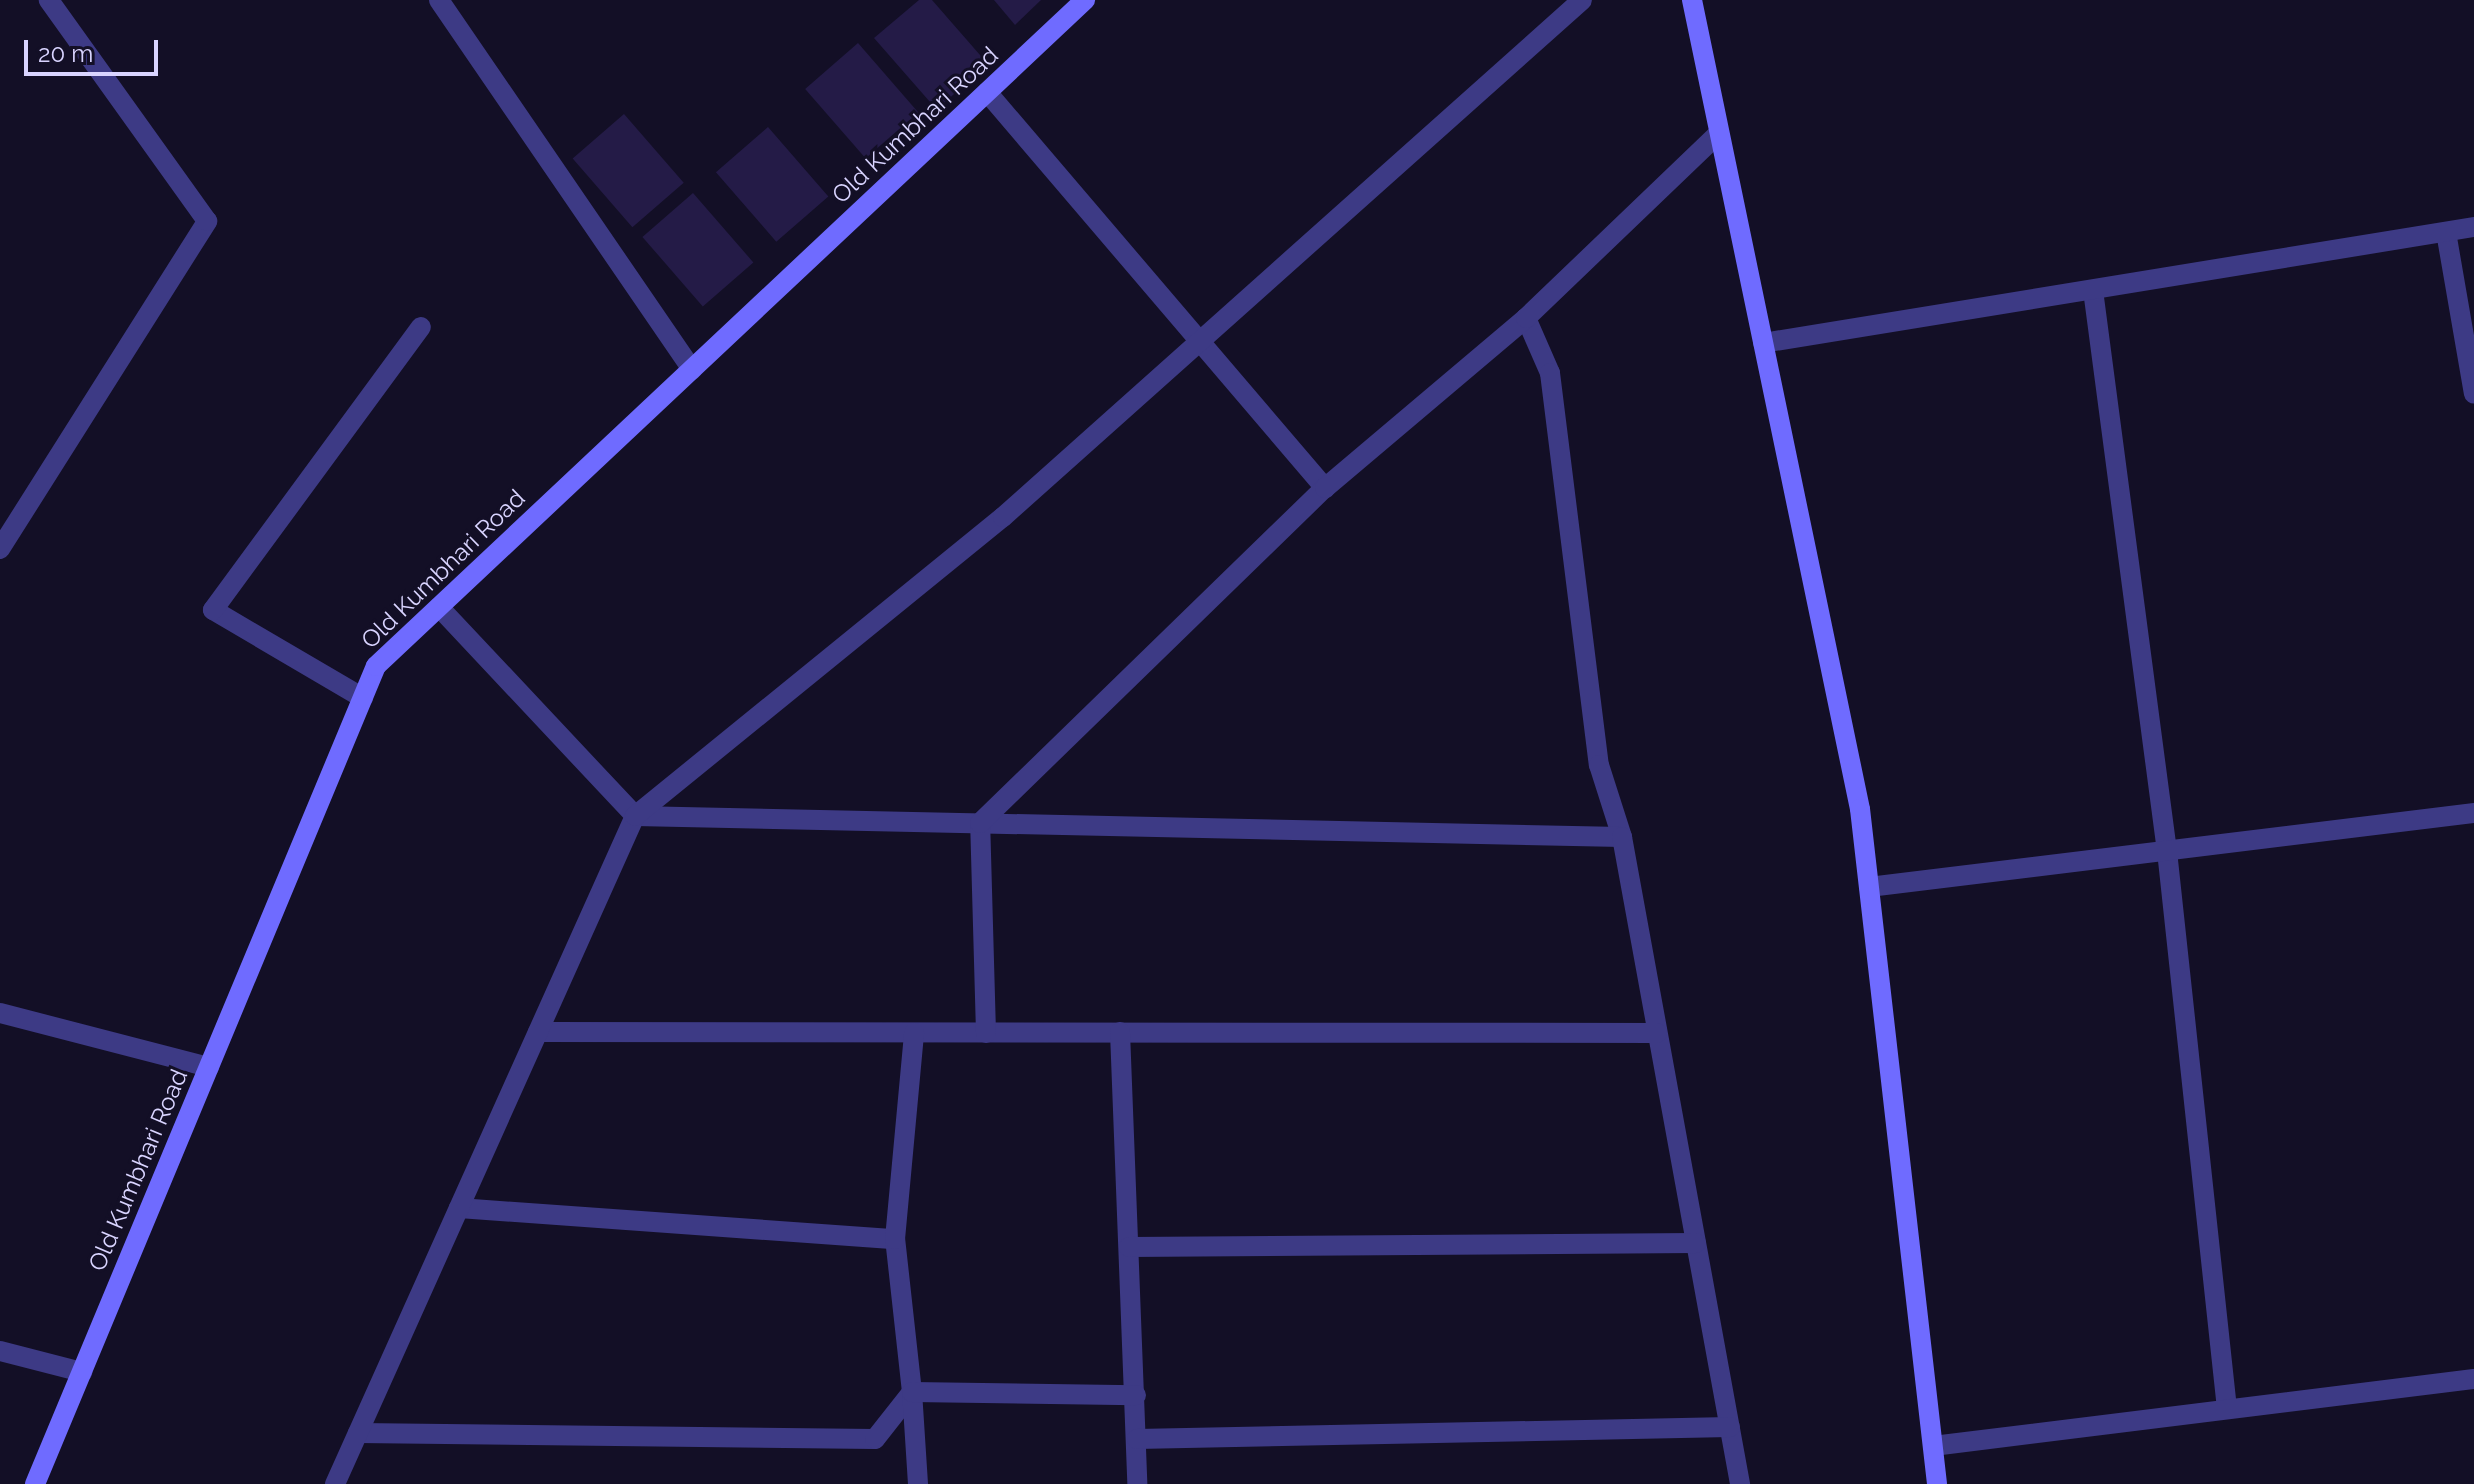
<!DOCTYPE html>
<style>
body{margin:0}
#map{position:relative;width:2474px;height:1484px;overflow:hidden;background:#130f26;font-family:Raleway,sans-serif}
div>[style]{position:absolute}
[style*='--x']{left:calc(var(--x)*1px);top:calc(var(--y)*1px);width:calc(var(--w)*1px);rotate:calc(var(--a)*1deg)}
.building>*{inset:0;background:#241b47;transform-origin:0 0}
.street>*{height:20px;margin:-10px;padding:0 10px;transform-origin:10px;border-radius:10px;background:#3d3a85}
.secondary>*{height:20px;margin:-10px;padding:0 10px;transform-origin:10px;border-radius:10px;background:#6f6bff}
span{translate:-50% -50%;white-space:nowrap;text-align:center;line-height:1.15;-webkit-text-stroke:6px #130f26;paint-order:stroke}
.street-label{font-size:24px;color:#d9d4ff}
.scale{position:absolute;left:24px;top:40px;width:134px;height:36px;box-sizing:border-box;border:4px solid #d9d4ff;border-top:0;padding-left:10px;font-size:24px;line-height:28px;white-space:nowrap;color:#d9d4ff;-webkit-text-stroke:6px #130f26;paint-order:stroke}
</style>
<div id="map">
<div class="building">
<i style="clip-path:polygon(919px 0,932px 0,987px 63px,937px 110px,874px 38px)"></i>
<i style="clip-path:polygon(994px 0,1041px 0,1015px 25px)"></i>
<i style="left:858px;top:43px;width:92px;height:70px;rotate:49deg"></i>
<i style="left:624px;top:114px;width:91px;height:68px;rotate:49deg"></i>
<i style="left:768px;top:127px;width:92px;height:69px;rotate:49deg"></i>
<i style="left:693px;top:193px;width:92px;height:67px;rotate:49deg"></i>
</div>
<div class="street">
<i style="--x:439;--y:0;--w:448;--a:55.6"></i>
<i style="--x:987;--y:92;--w:521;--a:49.52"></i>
<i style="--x:2446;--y:232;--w:164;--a:80.2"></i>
<i style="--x:2093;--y:290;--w:566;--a:82.49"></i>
<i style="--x:2167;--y:851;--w:561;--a:83.86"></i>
<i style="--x:1526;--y:318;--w:60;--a:66.4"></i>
<i style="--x:1550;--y:373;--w:395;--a:82.9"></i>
<i style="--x:1599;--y:765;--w:76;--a:72.3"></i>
<i style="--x:1763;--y:343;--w:720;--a:-9.27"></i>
<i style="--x:0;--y:549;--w:388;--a:-57.7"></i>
<i style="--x:207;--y:221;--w:272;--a:-125.6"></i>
<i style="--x:439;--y:607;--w:287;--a:46.8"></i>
<i style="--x:635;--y:816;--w:987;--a:1.22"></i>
<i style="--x:1622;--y:837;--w:658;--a:79.66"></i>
<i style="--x:363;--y:698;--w:174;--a:-149.6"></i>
<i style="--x:213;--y:610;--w:351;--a:-53.7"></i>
<i style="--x:1869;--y:887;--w:610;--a:-6.97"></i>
<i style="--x:0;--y:1013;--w:216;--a:14.5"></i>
<i style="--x:538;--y:1032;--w:1119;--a:0.05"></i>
<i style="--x:1120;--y:1032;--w:452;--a:87.8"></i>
<i style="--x:986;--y:1033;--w:210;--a:-91.6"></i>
<i style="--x:980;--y:823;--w:481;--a:-44.2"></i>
<i style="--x:1325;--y:488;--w:263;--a:-40.2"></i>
<i style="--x:1526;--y:318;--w:267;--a:-43.8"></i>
<i style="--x:459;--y:1208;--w:437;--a:4.1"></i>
<i style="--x:1129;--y:1247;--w:567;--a:-0.4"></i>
<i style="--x:0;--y:1351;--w:85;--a:14.4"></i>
<i style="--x:358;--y:1433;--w:517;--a:0.66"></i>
<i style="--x:875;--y:1439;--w:60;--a:-51.8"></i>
<i style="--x:912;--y:1392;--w:154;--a:-96.3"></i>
<i style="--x:895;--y:1239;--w:207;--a:-84.7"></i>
<i style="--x:1137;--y:1439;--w:593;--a:-1.16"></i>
<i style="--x:1933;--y:1446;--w:545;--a:-7.06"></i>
<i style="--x:335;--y:1484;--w:732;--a:-65.82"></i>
<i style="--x:635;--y:816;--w:474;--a:-39.1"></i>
<i style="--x:1003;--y:517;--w:776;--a:-41.76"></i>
<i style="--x:918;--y:1484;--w:92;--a:-93.7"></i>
<i style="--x:912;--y:1392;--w:224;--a:0.8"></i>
</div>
<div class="secondary">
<i style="--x:1692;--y:0;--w:826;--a:78.27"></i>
<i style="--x:1860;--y:809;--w:679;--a:83.49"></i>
<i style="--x:35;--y:1484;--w:886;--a:-67.37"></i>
<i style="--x:376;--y:666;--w:973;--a:-43.21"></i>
</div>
<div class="street-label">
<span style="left:915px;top:125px;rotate:-43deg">Old Kumbhari Road</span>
<span style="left:443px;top:569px;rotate:-44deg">Old Kumbhari Road</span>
<span style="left:138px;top:1170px;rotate:-67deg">Old Kumbhari Road</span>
</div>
<div class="scale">20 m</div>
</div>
